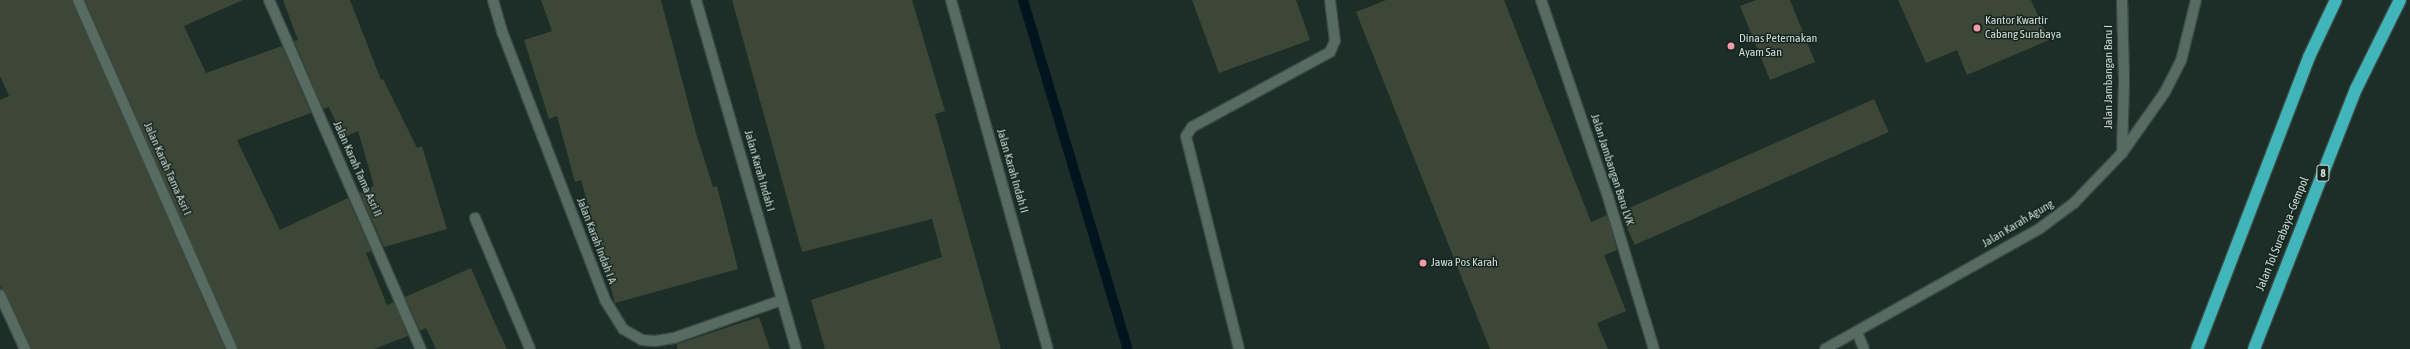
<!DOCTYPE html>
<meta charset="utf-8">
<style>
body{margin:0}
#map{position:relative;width:2410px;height:349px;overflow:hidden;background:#1c2e27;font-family:"Asap Condensed",sans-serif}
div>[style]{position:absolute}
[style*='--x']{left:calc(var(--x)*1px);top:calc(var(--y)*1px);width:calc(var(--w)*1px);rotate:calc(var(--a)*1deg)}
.stream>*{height:10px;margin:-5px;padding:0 5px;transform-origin:5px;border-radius:5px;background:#02151f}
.building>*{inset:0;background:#3d4738;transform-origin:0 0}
.roads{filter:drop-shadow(1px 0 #3a4a44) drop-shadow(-1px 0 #3a4a44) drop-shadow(0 1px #3a4a44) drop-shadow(0 -1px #3a4a44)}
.minor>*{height:10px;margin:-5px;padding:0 5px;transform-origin:5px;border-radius:5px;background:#576b63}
.highway>*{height:12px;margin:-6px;padding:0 6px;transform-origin:6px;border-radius:6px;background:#40b6bb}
.dots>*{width:11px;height:11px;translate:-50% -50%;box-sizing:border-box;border:2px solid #13251e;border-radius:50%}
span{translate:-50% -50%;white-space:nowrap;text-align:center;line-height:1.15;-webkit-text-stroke:3px #13251e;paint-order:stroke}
.shield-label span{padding:1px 3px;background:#13251e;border:1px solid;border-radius:3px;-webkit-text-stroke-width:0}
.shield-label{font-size:11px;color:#d2ddd8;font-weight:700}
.poi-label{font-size:12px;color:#d2ddd8}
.left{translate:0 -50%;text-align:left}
.street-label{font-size:12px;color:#d2ddd8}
</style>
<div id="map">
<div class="stream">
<i style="--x:1023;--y:0;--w:364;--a:73.3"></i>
</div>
<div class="building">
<i style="clip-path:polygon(0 0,72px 0,225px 349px,31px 349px,0 286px,0 100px,9px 96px,0 76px)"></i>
<i style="clip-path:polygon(85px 0,243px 0,184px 26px,206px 73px,282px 46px,311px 113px,237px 140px,280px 230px,348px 198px,371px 251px,366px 253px,387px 305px,394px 302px,408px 336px,374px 349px,238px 349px)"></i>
<i style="clip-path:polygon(283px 0,350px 0,381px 80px,383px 79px,417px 148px,422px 146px,447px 229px,384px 247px,360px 193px,374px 186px,358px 131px,343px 138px,329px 107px,323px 109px,294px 41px,298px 40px)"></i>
<i style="clip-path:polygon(541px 0,661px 0,696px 133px,713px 187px,717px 186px,738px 269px,615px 303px,581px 180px,575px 182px,557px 116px,549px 119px,524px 40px,552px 31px)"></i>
<i style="clip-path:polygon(732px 0,912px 0,945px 111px,935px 114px,1001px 349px,825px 349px,811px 300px,942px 257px,932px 219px,802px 252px)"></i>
<i style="clip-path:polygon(1192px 0,1296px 0,1310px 40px,1219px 73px)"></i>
<i style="clip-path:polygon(1386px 0,1504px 0,1591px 222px,1607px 215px,1617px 250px,1604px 255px,1626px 311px,1597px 323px,1608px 349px,1490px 349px,1356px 12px)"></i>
<i style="clip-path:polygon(1756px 0,1790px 0,1815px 62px,1770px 80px,1740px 6px)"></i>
<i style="clip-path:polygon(1898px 0,2031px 0,2049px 40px,1967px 75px,1957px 50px,1926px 63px)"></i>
<i style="left:1874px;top:99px;width:36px;height:278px;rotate:66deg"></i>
<i style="clip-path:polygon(471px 268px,493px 319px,507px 349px,436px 349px,426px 328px,420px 331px,405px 297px)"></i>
<i style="clip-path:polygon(759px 317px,770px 349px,677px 349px,677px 344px)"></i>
</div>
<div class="roads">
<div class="minor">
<i style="--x:78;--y:0;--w:381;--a:66.2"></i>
<i style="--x:269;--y:0;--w:381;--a:66.5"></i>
<i style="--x:493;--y:0;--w:35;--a:74"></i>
<i style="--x:503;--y:34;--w:285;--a:69"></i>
<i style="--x:605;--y:300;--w:34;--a:58"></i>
<i style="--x:623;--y:329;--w:22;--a:30"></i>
<i style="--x:642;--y:340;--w:13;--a:4"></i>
<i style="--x:655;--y:341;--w:19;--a:-9"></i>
<i style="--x:674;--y:338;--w:114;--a:-19.4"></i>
<i style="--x:696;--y:0;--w:363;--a:74"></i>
<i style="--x:951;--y:0;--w:362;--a:74.5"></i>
<i style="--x:1541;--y:0;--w:208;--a:71.2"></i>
<i style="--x:1608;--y:197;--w:159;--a:73.2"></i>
<i style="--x:2122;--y:153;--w:73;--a:-88.4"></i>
<i style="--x:2124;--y:80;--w:80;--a:-91.4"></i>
<i style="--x:475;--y:218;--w:142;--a:67.2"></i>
<i style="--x:0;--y:295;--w:60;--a:65.2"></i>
<i style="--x:1857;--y:332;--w:18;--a:68"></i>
<i style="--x:1239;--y:349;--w:219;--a:-104"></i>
<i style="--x:1186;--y:136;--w:11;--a:-56"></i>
<i style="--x:1192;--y:127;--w:157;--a:-28.5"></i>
<i style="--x:1330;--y:52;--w:12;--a:-66"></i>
<i style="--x:1335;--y:41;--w:41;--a:-97"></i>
<i style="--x:1825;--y:349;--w:245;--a:-29.3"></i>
<i style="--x:2039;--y:229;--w:44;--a:-36.6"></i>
<i style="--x:2074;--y:203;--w:69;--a:-46.2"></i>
<i style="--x:2122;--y:153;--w:75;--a:-54.8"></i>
<i style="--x:2165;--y:92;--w:35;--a:-63"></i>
<i style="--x:2181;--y:61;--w:63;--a:-76.2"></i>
</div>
<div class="highway">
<i style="--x:2197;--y:349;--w:313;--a:-69"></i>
<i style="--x:2309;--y:57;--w:63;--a:-64.7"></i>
<i style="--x:2254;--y:349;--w:279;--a:-68.6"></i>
<i style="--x:2356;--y:89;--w:99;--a:-63.7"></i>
</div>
</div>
<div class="dots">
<i style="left:1977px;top:28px;background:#f49aa6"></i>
<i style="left:1731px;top:46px;background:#f49aa6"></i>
<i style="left:1423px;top:263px;background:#f49aa6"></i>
</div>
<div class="shield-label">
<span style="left:2323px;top:173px">8</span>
</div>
<div class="poi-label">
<span class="left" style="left:1985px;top:28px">Kantor Kwartir<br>Cabang Surabaya</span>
<span class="left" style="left:1739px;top:46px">Dinas Peternakan<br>Ayam San</span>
<span class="left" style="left:1431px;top:263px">Jawa Pos Karah</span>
</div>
<div class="street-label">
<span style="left:2109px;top:77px;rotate:-90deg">Jalan Jambangan Baru I</span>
<span style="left:167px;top:169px;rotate:66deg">Jalan Karah Tama Asri I</span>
<span style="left:357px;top:169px;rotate:66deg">Jalan Karah Tama Asri II</span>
<span style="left:1612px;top:170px;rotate:72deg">Jalan Jambangan Baru LVK</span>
<span style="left:759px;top:171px;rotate:74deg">Jalan Karah Indah I</span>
<span style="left:1012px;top:171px;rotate:74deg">Jalan Karah Indah II</span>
<span style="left:2018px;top:224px;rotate:-31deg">Jalan Karah Agung</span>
<span style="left:2283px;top:234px;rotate:-68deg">Jalan Tol Surabaya–Gempol</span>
<span style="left:596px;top:241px;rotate:69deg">Jalan Karah Indah I A</span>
</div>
</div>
